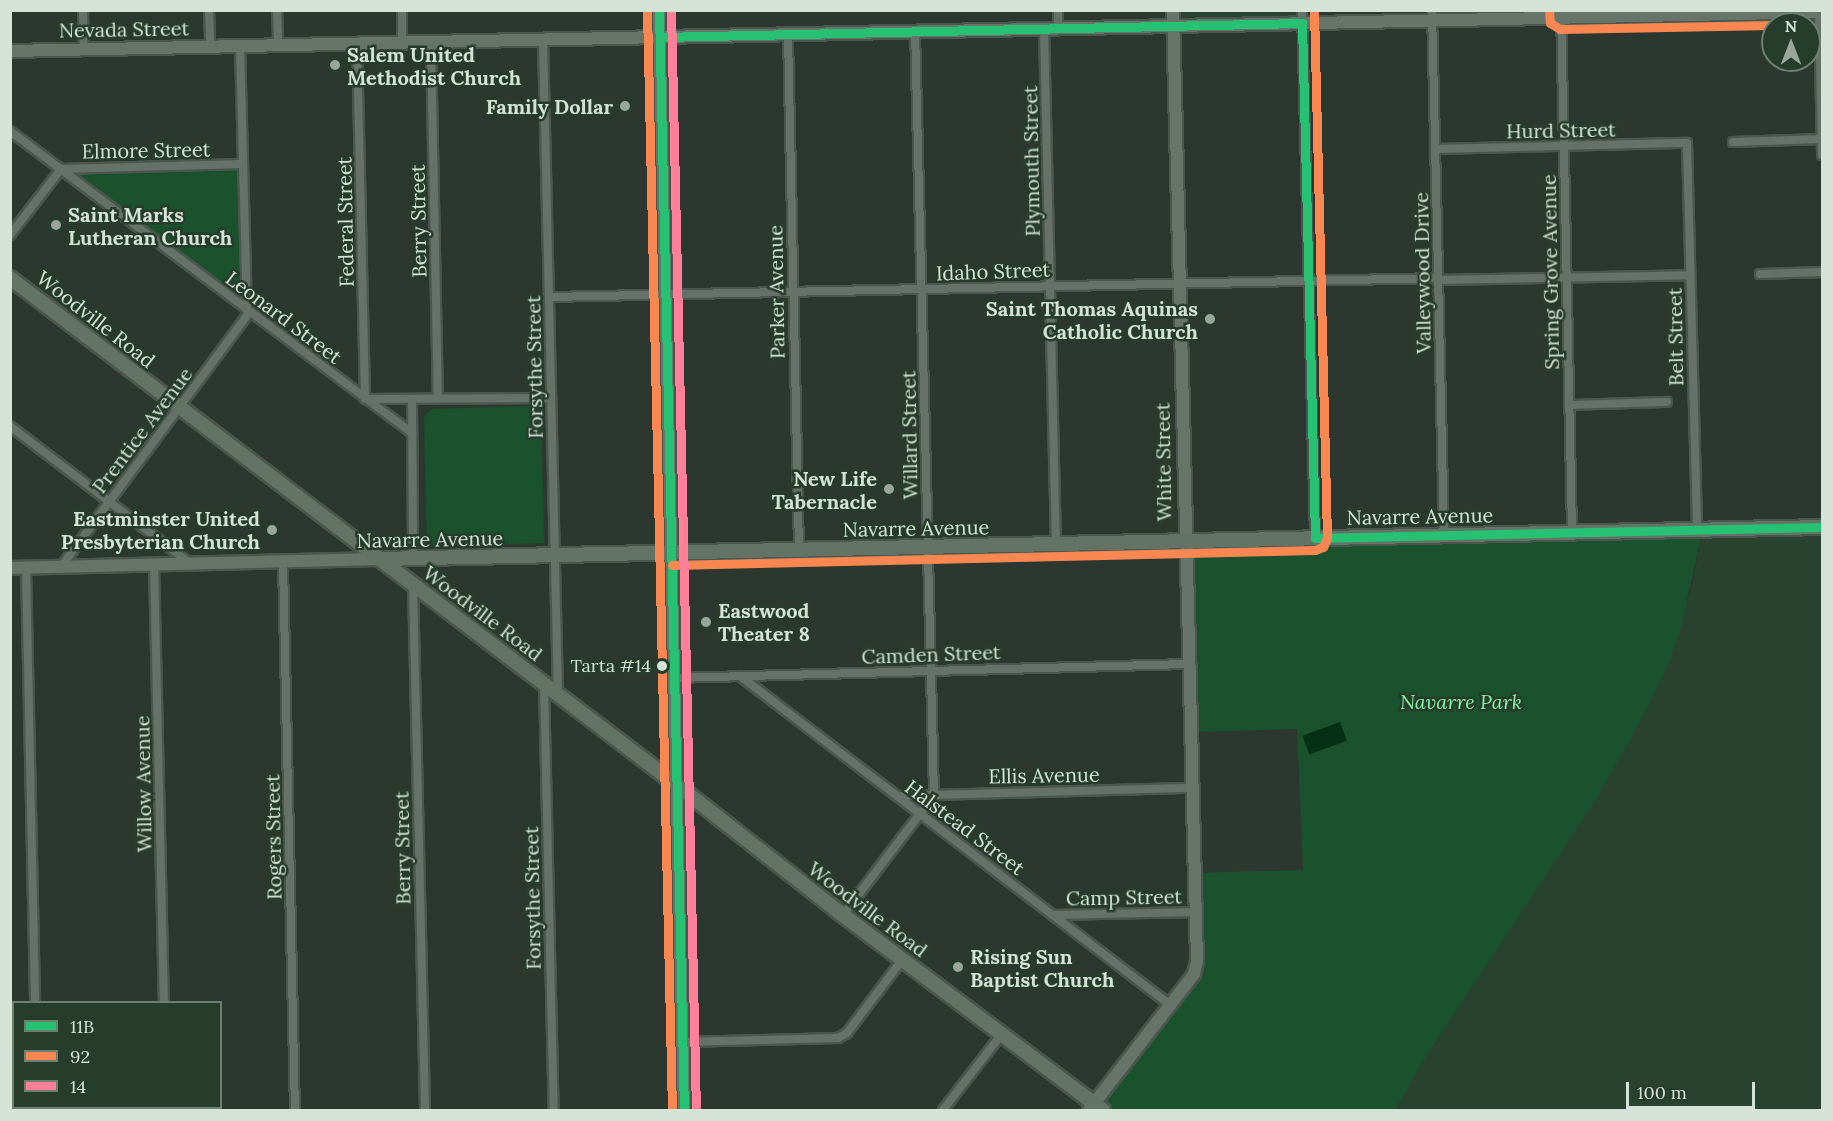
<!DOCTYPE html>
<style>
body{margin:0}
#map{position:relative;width:1833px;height:1121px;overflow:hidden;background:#2c382f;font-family:Lora,serif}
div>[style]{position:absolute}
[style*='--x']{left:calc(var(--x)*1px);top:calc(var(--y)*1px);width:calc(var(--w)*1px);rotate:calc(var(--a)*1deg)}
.built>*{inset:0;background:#294330}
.green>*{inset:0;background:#1a522d}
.water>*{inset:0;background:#053015;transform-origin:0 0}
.roads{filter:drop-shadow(2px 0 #4b564e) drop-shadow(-2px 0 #4b564e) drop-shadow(0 2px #4b564e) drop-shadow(0 -2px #4b564e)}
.street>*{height:8px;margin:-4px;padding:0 4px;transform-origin:4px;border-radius:4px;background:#667269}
.secondary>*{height:12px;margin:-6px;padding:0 6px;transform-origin:6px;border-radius:6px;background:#67746a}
.primary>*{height:14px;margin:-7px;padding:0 7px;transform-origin:7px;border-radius:7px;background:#637366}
.bus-1>*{height:9px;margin:-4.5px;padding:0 4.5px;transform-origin:4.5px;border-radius:4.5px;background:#26c172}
.bus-2>*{height:9px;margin:-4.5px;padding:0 4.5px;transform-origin:4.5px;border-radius:4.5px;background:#f88751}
.bus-3>*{height:9px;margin:-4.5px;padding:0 4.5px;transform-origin:4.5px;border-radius:4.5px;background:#ff8098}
.dots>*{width:16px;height:16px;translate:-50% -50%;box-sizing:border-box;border:3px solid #273d2c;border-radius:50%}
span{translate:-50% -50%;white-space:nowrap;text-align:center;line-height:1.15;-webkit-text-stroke:5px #273d2c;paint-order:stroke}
.bus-label{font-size:18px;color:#d5e2d7}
.right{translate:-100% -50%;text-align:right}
.street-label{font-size:20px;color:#d5e2d7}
.poi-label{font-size:20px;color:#d5e2d7;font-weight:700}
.left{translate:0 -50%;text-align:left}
.park-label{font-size:20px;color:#85efa2;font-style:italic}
.frame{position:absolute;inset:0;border:12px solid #d5e2d7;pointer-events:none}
.legend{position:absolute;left:12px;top:1001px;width:210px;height:108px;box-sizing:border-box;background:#273d2c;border:2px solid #6d7f70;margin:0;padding:8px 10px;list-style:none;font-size:18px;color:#d5e2d7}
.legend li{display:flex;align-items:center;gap:12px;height:30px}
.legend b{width:30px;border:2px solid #6d7f70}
.north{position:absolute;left:1761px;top:12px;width:60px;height:60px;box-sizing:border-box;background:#273d2c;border:2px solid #6d7f70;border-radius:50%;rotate:0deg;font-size:16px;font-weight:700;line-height:24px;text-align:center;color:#d5e2d7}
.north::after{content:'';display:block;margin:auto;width:21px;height:27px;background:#9aa69c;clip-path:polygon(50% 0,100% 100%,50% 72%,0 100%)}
.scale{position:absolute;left:1626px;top:1082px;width:129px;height:27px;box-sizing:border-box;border:3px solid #d5e2d7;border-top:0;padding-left:8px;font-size:18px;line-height:21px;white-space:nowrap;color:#d5e2d7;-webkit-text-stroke:4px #273d2c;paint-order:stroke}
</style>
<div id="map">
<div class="built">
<i style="clip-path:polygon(1173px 11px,1302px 11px,1302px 23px,1173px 26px)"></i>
<i style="clip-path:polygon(1822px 527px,1822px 1110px,1394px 1110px,1427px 1055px,1545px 876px,1645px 713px,1691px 591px,1703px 529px)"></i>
</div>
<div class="green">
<i style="clip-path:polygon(238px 169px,242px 298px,73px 173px)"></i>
<i style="clip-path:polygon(541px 406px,544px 543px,430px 546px,427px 542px,424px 416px,432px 409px)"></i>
<i style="clip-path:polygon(1703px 529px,1680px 632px,1669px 662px,1645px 713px,1595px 801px,1427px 1055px,1395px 1110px,1103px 1110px,1094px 1104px,1194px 974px,1195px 873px,1303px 870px,1297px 729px,1190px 732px,1185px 541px)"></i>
</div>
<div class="water">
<i style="left:1340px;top:722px;width:20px;height:40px;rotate:70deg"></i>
</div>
<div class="roads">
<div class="street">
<i style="--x:83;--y:10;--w:39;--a:89"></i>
<i style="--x:209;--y:10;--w:37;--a:88"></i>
<i style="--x:277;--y:10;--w:35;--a:88"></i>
<i style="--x:402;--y:10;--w:33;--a:90"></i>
<i style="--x:1058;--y:10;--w:18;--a:90"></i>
<i style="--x:1302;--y:10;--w:528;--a:88.59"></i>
<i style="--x:1432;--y:10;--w:525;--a:88.69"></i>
<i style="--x:1561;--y:10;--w:522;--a:88.79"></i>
<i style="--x:1819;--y:10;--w:145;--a:88.8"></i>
<i style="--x:1044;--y:29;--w:515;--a:88.67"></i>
<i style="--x:788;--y:34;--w:516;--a:88.78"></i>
<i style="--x:543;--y:39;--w:656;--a:88.69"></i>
<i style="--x:431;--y:42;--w:356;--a:88.9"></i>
<i style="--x:357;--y:43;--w:356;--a:88.7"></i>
<i style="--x:240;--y:46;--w:264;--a:88.5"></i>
<i style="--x:10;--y:131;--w:503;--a:36.92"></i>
<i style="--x:1733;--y:142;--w:89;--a:-1.9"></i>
<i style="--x:1436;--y:149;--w:251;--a:-1.4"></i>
<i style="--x:1687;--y:143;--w:386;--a:88.5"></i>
<i style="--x:10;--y:235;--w:83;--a:-52.3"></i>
<i style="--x:61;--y:169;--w:182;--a:-1.6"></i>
<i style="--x:1760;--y:274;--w:62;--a:-1.8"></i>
<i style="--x:1438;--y:280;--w:252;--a:-1.1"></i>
<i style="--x:549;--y:297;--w:889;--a:-1.22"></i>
<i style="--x:366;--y:399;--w:185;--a:-0.3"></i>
<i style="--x:412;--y:399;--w:160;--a:89.6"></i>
<i style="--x:1569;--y:405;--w:98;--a:-1.8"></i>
<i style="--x:10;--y:426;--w:228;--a:37.3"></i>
<i style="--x:283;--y:562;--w:548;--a:88.75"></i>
<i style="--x:154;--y:565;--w:437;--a:88.7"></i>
<i style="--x:61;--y:567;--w:317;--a:-53.5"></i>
<i style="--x:26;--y:568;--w:434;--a:88.8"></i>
<i style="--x:413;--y:584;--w:526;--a:88.69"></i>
<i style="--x:740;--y:676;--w:540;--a:37.4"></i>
<i style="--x:674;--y:678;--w:515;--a:-1.56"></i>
<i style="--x:544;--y:684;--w:426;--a:88.7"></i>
<i style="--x:897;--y:796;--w:295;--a:-1.6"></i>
<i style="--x:843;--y:915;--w:151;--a:-52.8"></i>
<i style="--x:934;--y:795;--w:764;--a:-91.42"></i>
<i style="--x:1053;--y:915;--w:143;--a:-1.2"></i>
<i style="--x:683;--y:1042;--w:155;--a:-1.5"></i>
<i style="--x:838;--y:1038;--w:10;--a:-29"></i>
<i style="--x:847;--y:1033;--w:91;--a:-53"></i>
<i style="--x:37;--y:1108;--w:2;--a:90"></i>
<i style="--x:167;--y:1108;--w:2;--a:90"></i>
<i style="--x:943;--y:1110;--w:95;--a:-52.3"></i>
</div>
<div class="secondary">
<i style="--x:659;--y:10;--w:1100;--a:88.7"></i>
<i style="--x:10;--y:51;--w:1812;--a:-1.23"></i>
<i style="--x:10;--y:568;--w:370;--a:-1.4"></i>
<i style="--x:1089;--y:1110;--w:172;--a:-52.3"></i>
<i style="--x:1194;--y:974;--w:13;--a:-77"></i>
<i style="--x:1197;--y:961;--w:951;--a:-91.45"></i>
</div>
<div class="primary">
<i style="--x:10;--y:278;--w:838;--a:37.24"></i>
<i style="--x:677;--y:785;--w:211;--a:38.1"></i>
<i style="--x:843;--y:915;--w:325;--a:36.9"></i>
<i style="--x:380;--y:559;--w:1442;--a:-1.27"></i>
</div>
</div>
<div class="bus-1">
<i style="--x:659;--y:10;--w:1100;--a:88.7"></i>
<i style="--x:660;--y:37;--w:642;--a:-1.25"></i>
<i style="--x:1302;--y:23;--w:515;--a:88.55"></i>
<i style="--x:1315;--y:538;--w:507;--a:-1.24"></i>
</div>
<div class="bus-2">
<i style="--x:647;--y:10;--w:1100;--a:88.7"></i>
<i style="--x:1549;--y:10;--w:13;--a:86"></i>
<i style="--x:1550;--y:23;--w:12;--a:31"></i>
<i style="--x:1560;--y:29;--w:213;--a:-1.1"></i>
<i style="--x:672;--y:565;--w:643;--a:-1.34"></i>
<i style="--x:1315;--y:550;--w:9;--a:-21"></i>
<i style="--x:1323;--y:547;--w:10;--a:-66"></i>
<i style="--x:1327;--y:538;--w:528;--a:-91.41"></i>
</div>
<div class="bus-3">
<i style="--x:671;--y:10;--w:1100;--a:88.7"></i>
</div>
<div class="dots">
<i style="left:335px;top:65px;background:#9aa69c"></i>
<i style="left:625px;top:106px;background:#9aa69c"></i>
<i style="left:56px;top:225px;background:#9aa69c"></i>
<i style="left:1210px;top:319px;background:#9aa69c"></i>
<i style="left:889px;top:489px;background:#9aa69c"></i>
<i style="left:272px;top:530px;background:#9aa69c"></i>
<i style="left:706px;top:622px;background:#9aa69c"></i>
<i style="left:662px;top:666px;background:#d5e2d7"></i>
<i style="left:958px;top:967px;background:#9aa69c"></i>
</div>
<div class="bus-label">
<span class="right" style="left:651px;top:666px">Tarta #14</span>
</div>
<div class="street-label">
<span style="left:124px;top:29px;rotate:-1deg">Nevada Street</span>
<span style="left:1561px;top:130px;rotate:-1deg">Hurd Street</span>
<span style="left:146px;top:150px;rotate:-1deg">Elmore Street</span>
<span style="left:1031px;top:161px;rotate:-91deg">Plymouth Street</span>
<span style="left:418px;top:221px;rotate:-91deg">Berry Street</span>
<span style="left:345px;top:222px;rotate:-91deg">Federal Street</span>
<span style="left:993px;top:271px;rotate:-2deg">Idaho Street</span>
<span style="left:1550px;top:272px;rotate:-91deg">Spring Grove Avenue</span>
<span style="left:1422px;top:273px;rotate:-91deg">Valleywood Drive</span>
<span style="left:776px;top:292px;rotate:-91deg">Parker Avenue</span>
<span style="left:284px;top:317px;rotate:37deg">Leonard Street</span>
<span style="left:96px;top:319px;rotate:38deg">Woodville Road</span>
<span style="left:1675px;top:337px;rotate:-91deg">Belt Street</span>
<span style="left:534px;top:367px;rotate:-91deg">Forsythe Street</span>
<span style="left:142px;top:430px;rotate:-53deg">Prentice Avenue</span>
<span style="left:909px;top:435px;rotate:-91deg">Willard Street</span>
<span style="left:1163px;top:462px;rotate:-91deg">White Street</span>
<span style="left:1420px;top:516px;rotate:-1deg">Navarre Avenue</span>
<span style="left:916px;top:528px;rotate:-1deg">Navarre Avenue</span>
<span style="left:430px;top:539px;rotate:-1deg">Navarre Avenue</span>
<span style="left:483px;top:613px;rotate:37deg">Woodville Road</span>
<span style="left:931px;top:654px;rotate:-2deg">Camden Street</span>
<span style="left:1044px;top:775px;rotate:-1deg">Ellis Avenue</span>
<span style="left:143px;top:784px;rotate:-91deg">Willow Avenue</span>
<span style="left:965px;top:827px;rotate:37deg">Halstead Street</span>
<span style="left:273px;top:837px;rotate:-91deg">Rogers Street</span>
<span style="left:402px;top:848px;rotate:-91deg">Berry Street</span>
<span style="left:1124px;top:897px;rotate:-1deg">Camp Street</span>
<span style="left:532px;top:898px;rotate:-91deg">Forsythe Street</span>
<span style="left:868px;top:909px;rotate:37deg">Woodville Road</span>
</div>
<div class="poi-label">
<span class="left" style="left:347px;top:66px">Salem United<br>Methodist Church</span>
<span class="right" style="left:613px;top:106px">Family Dollar</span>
<span class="left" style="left:68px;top:226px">Saint Marks<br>Lutheran Church</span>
<span class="right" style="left:1198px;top:320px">Saint Thomas Aquinas<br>Catholic Church</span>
<span class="right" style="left:877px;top:490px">New Life<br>Tabernacle</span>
<span class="right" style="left:260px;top:530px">Eastminster United<br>Presbyterian Church</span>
<span class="left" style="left:718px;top:622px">Eastwood<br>Theater 8</span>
<span class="left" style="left:970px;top:968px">Rising Sun<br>Baptist Church</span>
</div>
<div class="park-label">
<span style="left:1461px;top:701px">Navarre Park</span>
</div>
<div class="frame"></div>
<ul class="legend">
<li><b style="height:8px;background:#26c172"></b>11B</li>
<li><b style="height:8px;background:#f88751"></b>92</li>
<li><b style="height:8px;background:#ff8098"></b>14</li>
</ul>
<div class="north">N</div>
<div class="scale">100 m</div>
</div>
